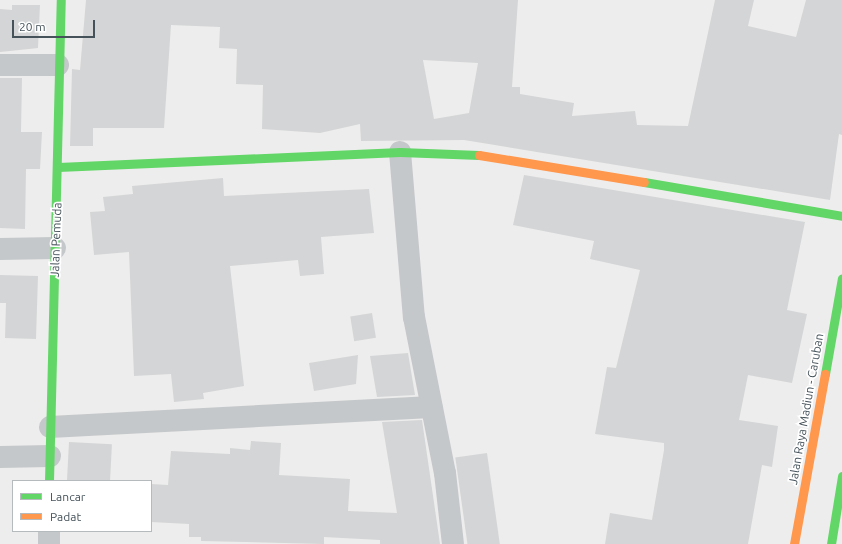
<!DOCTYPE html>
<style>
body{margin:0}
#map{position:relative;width:842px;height:544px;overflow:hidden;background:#eeeded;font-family:Ubuntu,sans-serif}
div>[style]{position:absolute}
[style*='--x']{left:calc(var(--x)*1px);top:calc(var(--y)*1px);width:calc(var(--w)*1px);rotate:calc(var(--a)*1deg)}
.building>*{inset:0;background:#d4d5d6;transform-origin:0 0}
.street>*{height:22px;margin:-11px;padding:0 11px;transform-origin:11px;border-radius:11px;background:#c5c8ca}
.fast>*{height:9px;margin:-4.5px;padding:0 4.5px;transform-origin:4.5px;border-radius:4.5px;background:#63d668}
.slow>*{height:9px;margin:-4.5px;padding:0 4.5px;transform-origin:4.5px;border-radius:4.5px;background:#ff974d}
span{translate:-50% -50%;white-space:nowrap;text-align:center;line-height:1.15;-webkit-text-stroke:3.5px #fff;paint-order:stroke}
.street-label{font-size:12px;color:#45525a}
.legend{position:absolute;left:12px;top:480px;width:140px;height:52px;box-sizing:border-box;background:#fff;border:1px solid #b5babd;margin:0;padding:5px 7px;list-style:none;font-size:12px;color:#45525a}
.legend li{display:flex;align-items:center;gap:8px;height:20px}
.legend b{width:20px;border:1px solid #b5babd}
.scale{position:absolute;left:12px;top:20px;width:83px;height:18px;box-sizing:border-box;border:2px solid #45525a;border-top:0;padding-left:5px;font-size:12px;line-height:14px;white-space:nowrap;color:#45525a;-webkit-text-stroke:3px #fff;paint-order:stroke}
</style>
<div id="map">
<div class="building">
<i style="clip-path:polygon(evenodd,86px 0,518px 0,512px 87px,520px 87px,520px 94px,574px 103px,572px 116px,635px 111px,637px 125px,688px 126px,715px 0,754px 0,748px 26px,796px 37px,806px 0,842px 0,842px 135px,839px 134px,830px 200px,464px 140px,361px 141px,360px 124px,320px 133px,262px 129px,263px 85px,236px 84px,237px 49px,219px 48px,220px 27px,171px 25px,164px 128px,93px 128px,93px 146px,70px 146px,72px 69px,80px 70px,86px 0,423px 60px,478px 63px,469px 113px,434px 119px,423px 60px)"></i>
<i style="clip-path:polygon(12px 5px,40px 5px,38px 48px,0 52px,0 9px,12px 10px)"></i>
<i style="clip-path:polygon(0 78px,22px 78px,21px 132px,42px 132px,40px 169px,26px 169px,25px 229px,0 228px)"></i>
<i style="clip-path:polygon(524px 175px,805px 222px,787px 310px,807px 314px,792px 383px,748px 375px,739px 420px,778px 426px,772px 467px,762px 465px,748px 544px,605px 544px,610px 513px,652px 520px,664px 450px,664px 443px,595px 434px,607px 367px,616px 368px,640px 270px,590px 259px,594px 241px,513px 225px)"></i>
<i style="clip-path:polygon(223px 178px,224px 196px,369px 189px,374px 233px,321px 237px,324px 274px,300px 276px,298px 260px,230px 266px,244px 386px,203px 393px,204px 399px,174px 402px,171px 374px,134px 376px,129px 252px,94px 255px,90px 212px,105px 211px,103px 197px,133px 194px,132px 186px)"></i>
<i style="clip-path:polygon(0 275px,38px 276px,36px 339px,5px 338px,6px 303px,0 303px)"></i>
<i style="left:372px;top:313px;width:25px;height:22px;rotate:81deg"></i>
<i style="clip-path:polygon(408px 353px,415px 395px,377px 397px,370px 356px)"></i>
<i style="clip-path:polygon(358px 355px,356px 384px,314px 391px,309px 363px)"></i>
<i style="clip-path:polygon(422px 420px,440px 544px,380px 544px,380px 540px,324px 537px,324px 544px,201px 541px,201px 537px,189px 537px,189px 524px,151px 522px,151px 484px,168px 485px,171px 451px,230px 454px,230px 448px,250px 450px,251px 441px,281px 443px,279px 475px,350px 479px,348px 511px,397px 513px,382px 422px)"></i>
<i style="left:69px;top:442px;width:43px;height:39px;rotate:3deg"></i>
<i style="left:487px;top:453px;width:92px;height:32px;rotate:82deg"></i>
</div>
<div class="street">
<i style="--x:0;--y:65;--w:58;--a:0"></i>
<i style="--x:400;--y:152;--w:166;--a:85.2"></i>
<i style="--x:414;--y:317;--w:159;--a:78.8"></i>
<i style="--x:445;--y:473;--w:71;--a:83.6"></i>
<i style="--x:0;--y:249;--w:55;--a:-1"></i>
<i style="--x:50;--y:427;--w:382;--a:-3"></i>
<i style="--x:0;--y:457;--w:50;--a:-1.1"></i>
<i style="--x:49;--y:544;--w:13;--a:-90"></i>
</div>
<div class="fast">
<i style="--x:58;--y:167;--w:342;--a:-2.5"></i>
<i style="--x:400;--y:152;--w:79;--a:2.2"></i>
<i style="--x:644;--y:182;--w:201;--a:9.7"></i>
<i style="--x:825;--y:374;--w:97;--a:-80"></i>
<i style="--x:49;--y:481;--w:481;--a:-88.6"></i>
<i style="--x:831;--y:544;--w:69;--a:-80.8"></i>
</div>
<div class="slow">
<i style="--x:479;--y:155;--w:167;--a:9.3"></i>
<i style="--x:794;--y:544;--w:173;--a:-79.7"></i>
</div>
<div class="street-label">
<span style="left:56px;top:240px;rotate:-88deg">Jalan Pemuda</span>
<span style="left:806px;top:409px;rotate:-80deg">Jalan Raya Madiun - Caruban</span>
</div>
<ul class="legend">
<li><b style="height:5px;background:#63d668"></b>Lancar</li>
<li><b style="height:5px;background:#ff974d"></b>Padat</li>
</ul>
<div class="scale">20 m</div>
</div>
